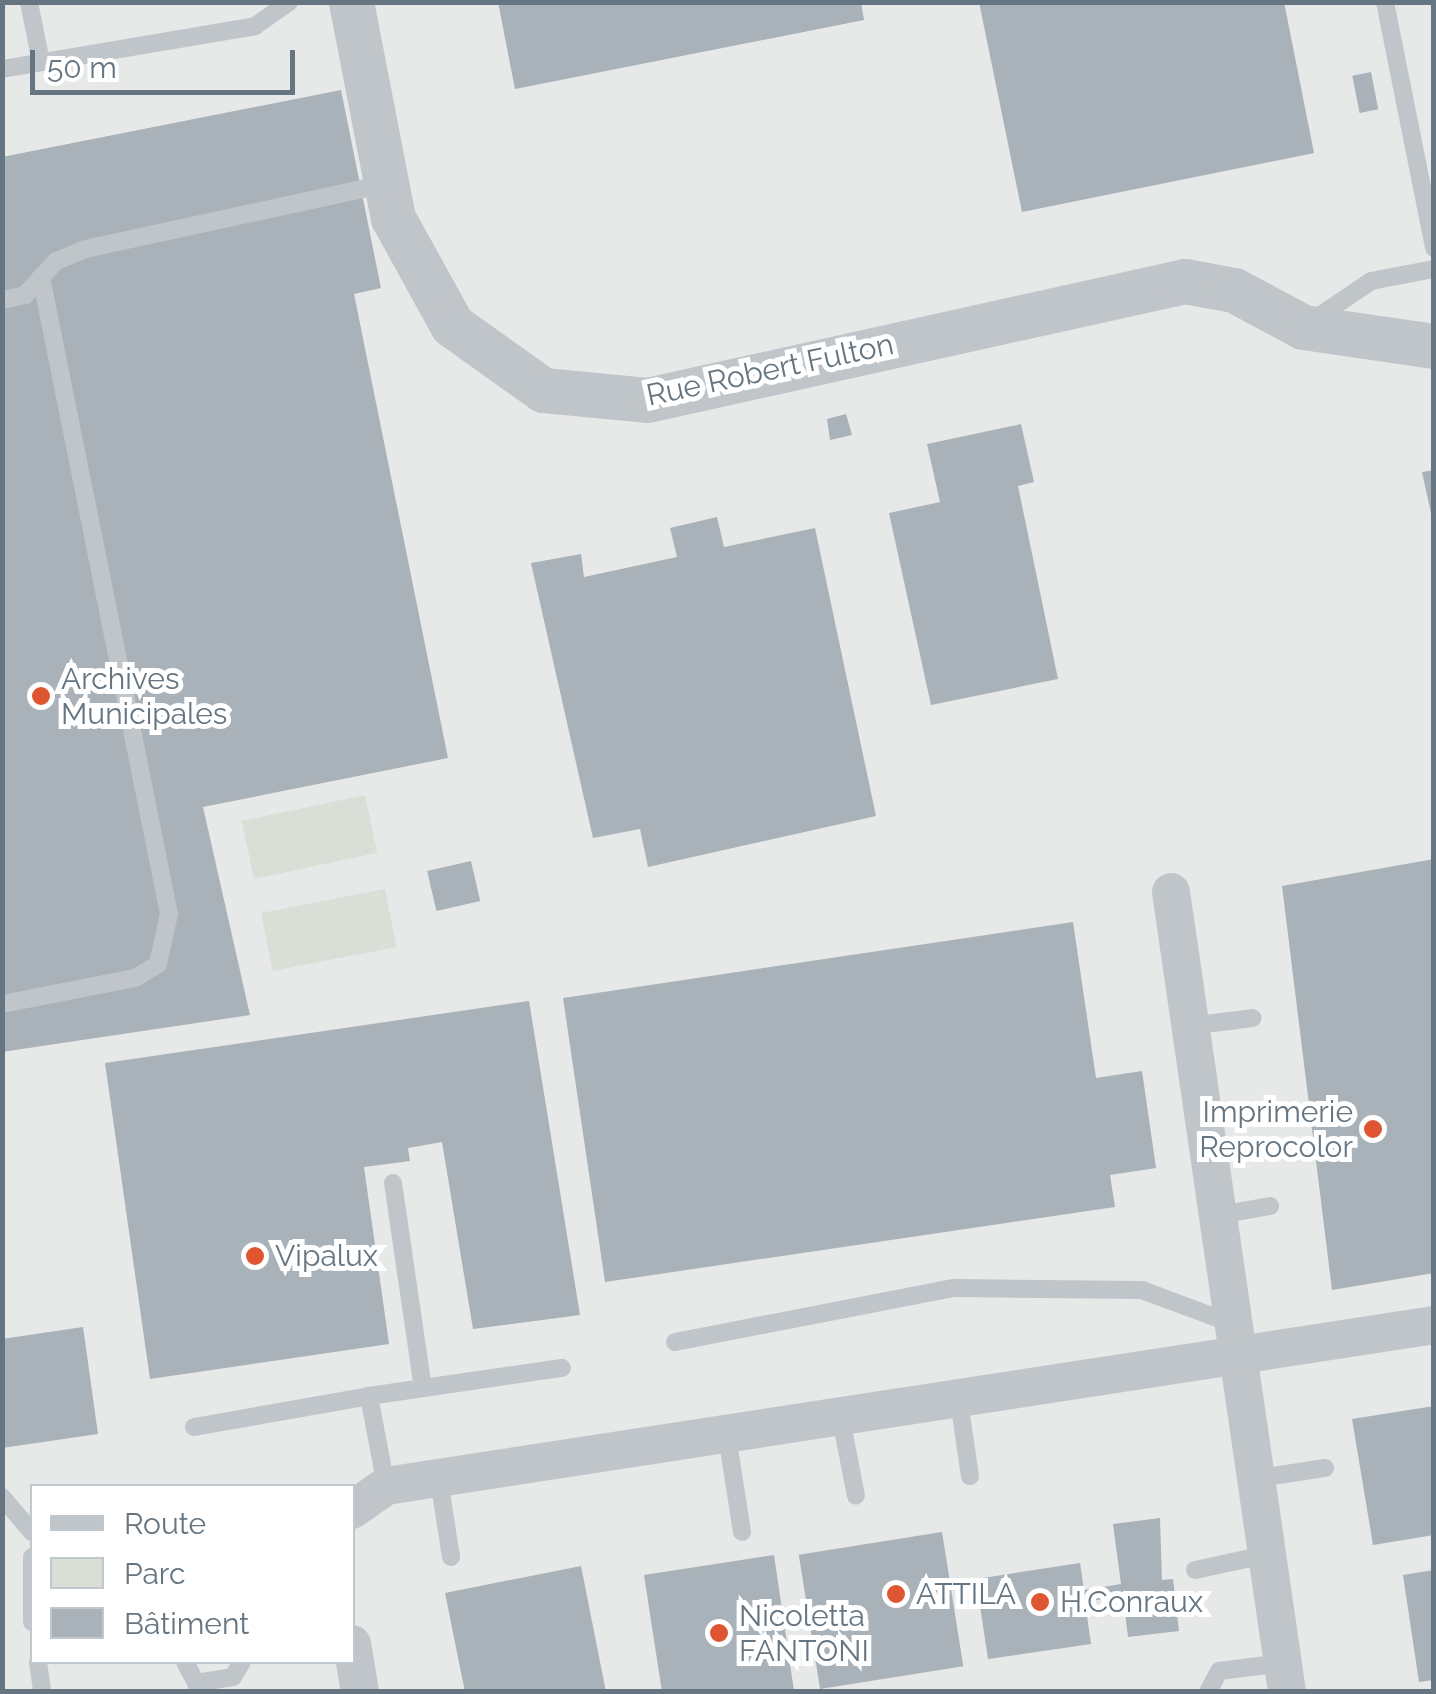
<!DOCTYPE html>
<meta charset="utf-8">
<style>
body{margin:0}
#map{position:relative;width:1436px;height:1694px;overflow:hidden;background:#f9f9f7;font-family:Raleway,sans-serif}
div>[style]{position:absolute}
[style*='--x']{left:calc(var(--x)*1px);top:calc(var(--y)*1px);width:calc(var(--w)*1px);rotate:calc(var(--a)*1deg)}
.built>*{inset:0;background:#e7e8e8}
.green>*{inset:0;background:#d9ded6;transform-origin:0 0}
.building>*{inset:0;background:#a9b2b8;transform-origin:0 0}
.service>*{height:18px;margin:-9px;padding:0 9px;transform-origin:9px;border-radius:9px;background:#c0c5c9}
.minor>*{height:38px;margin:-19px;padding:0 19px;transform-origin:19px;border-radius:19px;background:#c0c5c9}
.tertiary>*{height:45px;margin:-22.5px;padding:0 22.5px;transform-origin:22.5px;border-radius:22.5px;background:#c0c5c9}
.dots>*{width:28px;height:28px;translate:-50% -50%;box-sizing:border-box;border:5px solid #fff;border-radius:50%}
span{translate:-50% -50%;white-space:nowrap;text-align:center;line-height:1.15;-webkit-text-stroke:10px #fff;paint-order:stroke}
.street-label{font-size:30px;color:#657581}
.poi-label{font-size:30px;color:#657581}
.left{translate:0 -50%;text-align:left}
.right{translate:-100% -50%;text-align:right}
.frame{position:absolute;inset:0;border:5px solid #657581;pointer-events:none}
.legend{position:absolute;left:30px;top:1484px;width:325px;height:180px;box-sizing:border-box;background:#fff;border:2px solid #c1c8cd;margin:0;padding:12px 18px;list-style:none;font-size:30px;color:#657581}
.legend li{display:flex;align-items:center;gap:20px;height:50px}
.legend b{width:50px;border:2px solid #c1c8cd}
.scale{position:absolute;left:30px;top:50px;width:265px;height:45px;box-sizing:border-box;border:5px solid #657581;border-top:0;padding-left:12px;font-size:30px;line-height:35px;white-space:nowrap;color:#657581;-webkit-text-stroke:8px #fff;paint-order:stroke}
</style>
<div id="map">
<div class="built">
<i style="clip-path:polygon(evenodd,3px 3px,1433px 3px,1433px 1691px,3px 1692px,3px 3px,32px 1486px,352px 1486px,352px 1662px,32px 1662px,32px 1486px)"></i>
</div>
<div class="green">
<i style="left:365px;top:795px;width:59px;height:126px;rotate:78deg"></i>
<i style="left:385px;top:889px;width:59px;height:126px;rotate:79deg"></i>
</div>
<div class="building">
<i style="clip-path:polygon(498px 2px,861px 2px,864px 20px,515px 89px)"></i>
<i style="clip-path:polygon(979px 2px,1284px 2px,1314px 153px,1022px 212px)"></i>
<i style="left:1371px;top:72px;width:38px;height:19px;rotate:79deg"></i>
<i style="clip-path:polygon(341px 90px,381px 288px,354px 294px,448px 758px,203px 807px,250px 1015px,2px 1052px,2px 157px)"></i>
<i style="clip-path:polygon(846px 414px,852px 435px,830px 440px,827px 419px)"></i>
<i style="clip-path:polygon(1021px 424px,1034px 482px,1018px 486px,1058px 679px,931px 705px,889px 513px,940px 502px,927px 444px)"></i>
<i style="clip-path:polygon(1434px 470px,1434px 518px,1432px 518px,1422px 472px)"></i>
<i style="clip-path:polygon(717px 517px,724px 547px,815px 528px,876px 816px,648px 867px,640px 829px,593px 838px,531px 563px,581px 554px,584px 577px,677px 557px,670px 528px)"></i>
<i style="clip-path:polygon(1434px 859px,1434px 1273px,1332px 1290px,1282px 886px)"></i>
<i style="left:471px;top:861px;width:41px;height:45px;rotate:77deg"></i>
<i style="clip-path:polygon(1073px 922px,1096px 1078px,1142px 1071px,1156px 1168px,1110px 1175px,1115px 1207px,605px 1282px,563px 998px)"></i>
<i style="clip-path:polygon(529px 1001px,580px 1315px,473px 1329px,442px 1142px,408px 1148px,410px 1161px,364px 1167px,389px 1344px,150px 1379px,105px 1063px)"></i>
<i style="clip-path:polygon(83px 1327px,98px 1434px,2px 1448px,2px 1339px)"></i>
<i style="clip-path:polygon(1434px 1406px,1434px 1535px,1373px 1545px,1352px 1419px)"></i>
<i style="clip-path:polygon(1160px 1518px,1162px 1580px,1173px 1579px,1179px 1631px,1128px 1637px,1123px 1596px,1085px 1602px,1091px 1644px,988px 1659px,976px 1579px,1080px 1563px,1084px 1590px,1121px 1584px,1113px 1524px)"></i>
<i style="left:942px;top:1532px;width:136px;height:145px;rotate:81deg"></i>
<i style="clip-path:polygon(774px 1555px,794px 1691px,662px 1692px,644px 1575px)"></i>
<i style="clip-path:polygon(581px 1566px,606px 1692px,465px 1692px,445px 1593px)"></i>
<i style="clip-path:polygon(1434px 1570px,1434px 1680px,1419px 1682px,1403px 1575px)"></i>
</div>
<div class="service">
<i style="--x:29;--y:2;--w:61;--a:78.7"></i>
<i style="--x:1385;--y:2;--w:251;--a:78.7"></i>
<i style="--x:2;--y:69;--w:257;--a:-9.6"></i>
<i style="--x:255;--y:26;--w:42;--a:-35.2"></i>
<i style="--x:2;--y:300;--w:24;--a:-12"></i>
<i style="--x:25;--y:295;--w:46;--a:-47.6"></i>
<i style="--x:56;--y:261;--w:31;--a:-22"></i>
<i style="--x:85;--y:249;--w:308;--a:-12.2"></i>
<i style="--x:1312;--y:321;--w:71;--a:-34.1"></i>
<i style="--x:1371;--y:281;--w:64;--a:-10.8"></i>
<i style="--x:2;--y:1004;--w:136;--a:-11.1"></i>
<i style="--x:135;--y:978;--w:27;--a:-31"></i>
<i style="--x:158;--y:964;--w:51;--a:-77.6"></i>
<i style="--x:169;--y:914;--w:650;--a:-101.36"></i>
<i style="--x:1189;--y:1026;--w:64;--a:-7.1"></i>
<i style="--x:393;--y:1183;--w:207;--a:81.7"></i>
<i style="--x:1214;--y:1216;--w:57;--a:-10.1"></i>
<i style="--x:675;--y:1342;--w:284;--a:-11"></i>
<i style="--x:954;--y:1288;--w:188;--a:0.6"></i>
<i style="--x:1142;--y:1290;--w:92;--a:20.4"></i>
<i style="--x:959;--y:1401;--w:76;--a:81.7"></i>
<i style="--x:841;--y:1419;--w:78;--a:79"></i>
<i style="--x:194;--y:1427;--w:178;--a:-10"></i>
<i style="--x:727;--y:1436;--w:97;--a:81.1"></i>
<i style="--x:1253;--y:1479;--w:73;--a:-8.7"></i>
<i style="--x:439;--y:1480;--w:78;--a:81.1"></i>
<i style="--x:386;--y:1486;--w:92;--a:-100.7"></i>
<i style="--x:369;--y:1396;--w:195;--a:-8.3"></i>
<i style="--x:2;--y:1497;--w:46;--a:49.4"></i>
<i style="--x:32;--y:1557;--w:65;--a:90"></i>
<i style="--x:1195;--y:1570;--w:72;--a:-12.1"></i>
<i style="--x:38;--y:1662;--w:30;--a:82"></i>
<i style="--x:185;--y:1662;--w:24;--a:62"></i>
<i style="--x:196;--y:1683;--w:37;--a:-9"></i>
<i style="--x:233;--y:1677;--w:17;--a:-59"></i>
<i style="--x:1208;--y:1692;--w:24;--a:-62"></i>
<i style="--x:1219;--y:1671;--w:64;--a:-7.2"></i>
</div>
<div class="minor">
<i style="--x:1171;--y:892;--w:808;--a:81.75"></i>
<i style="--x:352;--y:1510;--w:42;--a:-35.2"></i>
<i style="--x:386;--y:1486;--w:1060;--a:-8.73"></i>
<i style="--x:352;--y:1644;--w:49;--a:80.5"></i>
</div>
<div class="tertiary">
<i style="--x:351;--y:2;--w:220;--a:79"></i>
<i style="--x:393;--y:218;--w:122;--a:61.1"></i>
<i style="--x:452;--y:325;--w:112;--a:35.5"></i>
<i style="--x:543;--y:390;--w:104;--a:5.5"></i>
<i style="--x:647;--y:400;--w:551;--a:-12.47"></i>
<i style="--x:1185;--y:281;--w:50;--a:10.4"></i>
<i style="--x:1234;--y:290;--w:78;--a:28.2"></i>
<i style="--x:1303;--y:327;--w:132;--a:8.3"></i>
</div>
<div class="dots">
<i style="left:41px;top:696px;background:#df5531"></i>
<i style="left:1373px;top:1129px;background:#df5531"></i>
<i style="left:255px;top:1256px;background:#df5531"></i>
<i style="left:896px;top:1594px;background:#df5531"></i>
<i style="left:1040px;top:1602px;background:#df5531"></i>
<i style="left:719px;top:1633px;background:#df5531"></i>
</div>
<div class="street-label">
<span style="left:770px;top:370px;rotate:-12deg">Rue Robert Fulton</span>
</div>
<div class="poi-label">
<span class="left" style="left:61px;top:696px">Archives<br>Municipales</span>
<span class="right" style="left:1353px;top:1129px">Imprimerie<br>Reprocolor</span>
<span class="left" style="left:275px;top:1256px">Vipalux</span>
<span class="left" style="left:916px;top:1594px">ATTILA</span>
<span class="left" style="left:1060px;top:1602px">H.Conraux</span>
<span class="left" style="left:739px;top:1633px">Nicoletta<br>FANTONI</span>
</div>
<div class="frame"></div>
<ul class="legend">
<li><b style="height:12px;background:#c0c5c9"></b>Route</li>
<li><b style="height:28px;background:#d9ded6"></b>Parc</li>
<li><b style="height:28px;background:#a9b2b8"></b>Bâtiment</li>
</ul>
<div class="scale">50 m</div>
</div>
